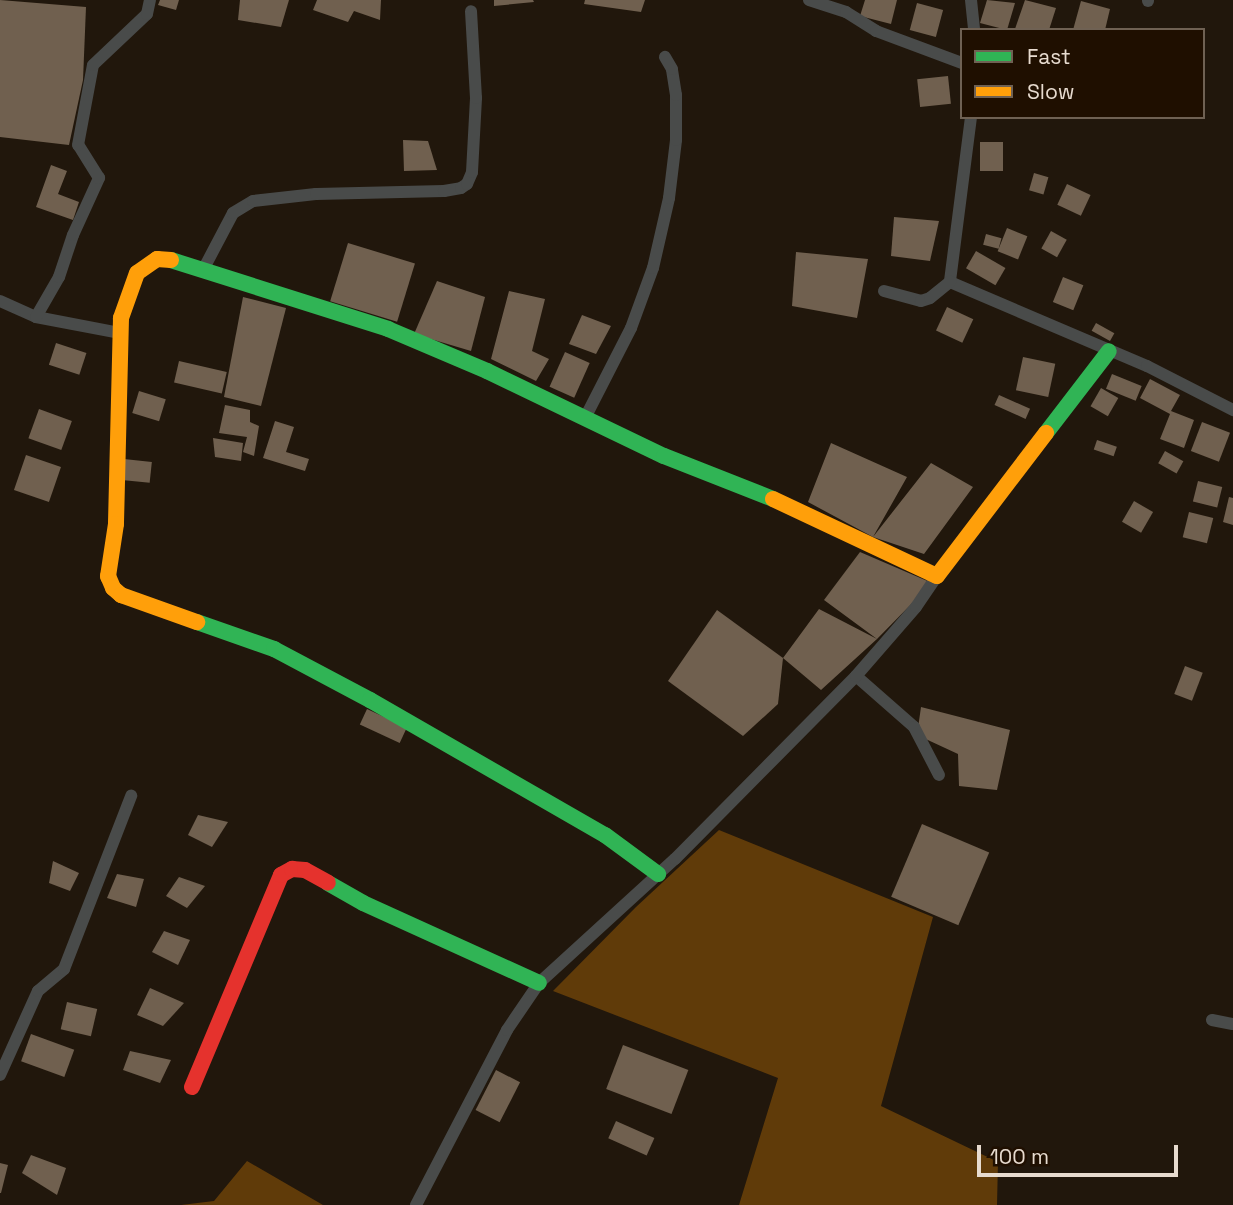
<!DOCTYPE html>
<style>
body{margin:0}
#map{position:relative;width:1233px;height:1205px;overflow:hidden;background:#21170c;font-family:"Space Grotesk",sans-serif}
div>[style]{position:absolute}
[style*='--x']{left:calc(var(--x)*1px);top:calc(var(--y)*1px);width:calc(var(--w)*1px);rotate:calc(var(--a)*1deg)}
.forest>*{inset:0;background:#603b09}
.building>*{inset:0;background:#70604f;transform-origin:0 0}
.street>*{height:12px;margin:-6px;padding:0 6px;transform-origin:6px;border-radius:6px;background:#494b4a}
.fast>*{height:16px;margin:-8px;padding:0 8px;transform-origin:8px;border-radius:8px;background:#30b455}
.slow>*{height:16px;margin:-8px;padding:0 8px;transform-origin:8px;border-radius:8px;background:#ff9f0a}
.jam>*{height:16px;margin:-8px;padding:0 8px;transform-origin:8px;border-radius:8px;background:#e5322d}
span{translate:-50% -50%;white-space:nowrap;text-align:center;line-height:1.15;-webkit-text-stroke:7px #1f0f00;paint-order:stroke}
.legend{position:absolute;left:960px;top:28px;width:245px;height:91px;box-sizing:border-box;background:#1f0f00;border:2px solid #6f6153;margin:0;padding:9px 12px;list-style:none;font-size:21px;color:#e7dbcf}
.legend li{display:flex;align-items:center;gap:14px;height:35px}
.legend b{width:35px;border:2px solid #6f6153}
.scale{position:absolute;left:977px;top:1145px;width:201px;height:32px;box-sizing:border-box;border:4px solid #e7dbcf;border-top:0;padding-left:9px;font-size:21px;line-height:24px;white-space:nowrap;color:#e7dbcf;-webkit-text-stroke:5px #1f0f00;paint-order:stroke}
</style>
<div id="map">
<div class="forest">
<i style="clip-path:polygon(719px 830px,933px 917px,881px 1106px,998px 1162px,997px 1205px,739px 1205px,778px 1078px,553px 991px,636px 907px)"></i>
<i style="clip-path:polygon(247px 1161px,323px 1205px,181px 1205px,214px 1201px)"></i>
</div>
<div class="building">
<i style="clip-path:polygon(0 0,86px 7px,83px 80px,69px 145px,0 137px)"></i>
<i style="clip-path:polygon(160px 0,179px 0,176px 10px,158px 5px)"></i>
<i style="clip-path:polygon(240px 0,289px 0,281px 27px,238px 20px)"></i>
<i style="clip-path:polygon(317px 0,381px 0,380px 20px,354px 11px,348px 22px,313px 10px)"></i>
<i style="clip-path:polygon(494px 0,533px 0,534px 2px,494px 6px)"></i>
<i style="clip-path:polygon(585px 0,645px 0,641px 12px,584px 4px)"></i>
<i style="clip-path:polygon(865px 0,897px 0,891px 24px,860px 16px)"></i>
<i style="clip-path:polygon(987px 0,1015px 3px,1007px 30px,980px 23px)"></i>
<i style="clip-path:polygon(1025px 0,1056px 8px,1049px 30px,1015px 29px)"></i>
<i style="clip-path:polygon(1081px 1px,1110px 9px,1105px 30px,1073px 30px)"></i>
<i style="left:917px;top:3px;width:27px;height:28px;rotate:15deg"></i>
<i style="left:948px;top:76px;width:28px;height:31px;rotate:84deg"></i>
<i style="clip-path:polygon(403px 140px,428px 141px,437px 170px,404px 171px)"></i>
<i style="left:1003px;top:142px;width:29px;height:23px;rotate:90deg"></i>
<i style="clip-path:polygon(51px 165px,67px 171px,58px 194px,79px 202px,73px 220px,36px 207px)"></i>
<i style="left:1034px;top:173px;width:15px;height:18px;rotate:16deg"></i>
<i style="left:1067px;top:184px;width:26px;height:23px;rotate:25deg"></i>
<i style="clip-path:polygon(894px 217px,939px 221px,930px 261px,891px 256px)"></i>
<i style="left:1007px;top:228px;width:22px;height:25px;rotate:22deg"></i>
<i style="left:1051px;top:231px;width:18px;height:20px;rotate:29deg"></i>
<i style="left:986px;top:234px;width:16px;height:11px;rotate:15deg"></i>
<i style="left:348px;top:243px;width:70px;height:61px;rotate:17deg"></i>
<i style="left:976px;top:251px;width:34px;height:20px;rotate:30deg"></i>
<i style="clip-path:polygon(796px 252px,868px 259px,857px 318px,792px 306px)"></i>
<i style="left:1063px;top:277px;width:22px;height:27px;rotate:22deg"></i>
<i style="clip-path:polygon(437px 281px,485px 297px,471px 351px,414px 334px)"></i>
<i style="clip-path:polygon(509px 291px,545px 299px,532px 351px,549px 359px,536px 381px,491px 359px)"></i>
<i style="clip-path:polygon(243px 297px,286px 308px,261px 406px,224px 397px)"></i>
<i style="left:947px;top:307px;width:29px;height:26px;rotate:25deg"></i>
<i style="clip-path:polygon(582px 315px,611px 326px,596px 354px,569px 344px)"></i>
<i style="left:1096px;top:323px;width:21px;height:9px;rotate:29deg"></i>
<i style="left:56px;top:343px;width:32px;height:23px;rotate:18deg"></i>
<i style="left:565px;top:352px;width:27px;height:38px;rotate:24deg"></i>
<i style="left:1023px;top:357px;width:33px;height:34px;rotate:12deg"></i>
<i style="left:179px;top:361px;width:49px;height:22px;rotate:13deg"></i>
<i style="left:1112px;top:374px;width:32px;height:16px;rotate:22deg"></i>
<i style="clip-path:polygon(1150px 379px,1180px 395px,1171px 411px,1194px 420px,1184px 448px,1160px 439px,1170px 414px,1140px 398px)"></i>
<i style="left:1101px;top:388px;width:20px;height:21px;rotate:30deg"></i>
<i style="left:139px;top:391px;width:28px;height:23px;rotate:17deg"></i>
<i style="left:999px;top:395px;width:34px;height:11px;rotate:24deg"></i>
<i style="clip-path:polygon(225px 405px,250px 410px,250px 422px,259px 426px,254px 456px,243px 452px,247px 437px,219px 433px)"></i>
<i style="left:39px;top:409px;width:35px;height:31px;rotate:20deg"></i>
<i style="clip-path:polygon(275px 421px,294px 427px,286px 452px,309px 459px,305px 471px,263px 458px)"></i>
<i style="left:1202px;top:422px;width:30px;height:31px;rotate:21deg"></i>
<i style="clip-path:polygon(213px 438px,243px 443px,241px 461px,215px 457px)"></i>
<i style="left:1097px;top:440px;width:21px;height:10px;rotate:19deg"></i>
<i style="clip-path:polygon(831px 443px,907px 477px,873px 537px,931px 463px,973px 487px,924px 554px,873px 537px,808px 502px)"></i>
<i style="left:1165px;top:451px;width:21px;height:14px;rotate:29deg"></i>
<i style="left:26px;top:455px;width:37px;height:37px;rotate:19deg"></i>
<i style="left:124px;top:459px;width:28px;height:21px;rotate:6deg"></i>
<i style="left:1198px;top:481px;width:25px;height:21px;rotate:14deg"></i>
<i style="clip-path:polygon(1229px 497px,1233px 498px,1233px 525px,1223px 522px)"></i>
<i style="left:1134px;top:501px;width:22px;height:24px;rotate:30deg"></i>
<i style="left:1189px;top:512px;width:25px;height:26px;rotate:14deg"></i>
<i style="clip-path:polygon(860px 552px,932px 583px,877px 639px,821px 690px,783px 658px,819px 609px,877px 639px,824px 600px)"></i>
<i style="clip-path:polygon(717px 610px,783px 658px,778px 704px,743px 736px,668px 681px)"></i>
<i style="left:1185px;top:666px;width:19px;height:30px;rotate:21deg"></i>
<i style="clip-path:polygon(921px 707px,1010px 730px,997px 790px,959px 786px,958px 754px,917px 735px)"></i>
<i style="left:367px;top:709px;width:44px;height:17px;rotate:25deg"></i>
<i style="clip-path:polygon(198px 815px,228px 822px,212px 847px,188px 835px)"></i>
<i style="left:922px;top:824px;width:73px;height:79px;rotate:23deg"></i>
<i style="clip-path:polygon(53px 861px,79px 873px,70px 891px,49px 883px)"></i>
<i style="clip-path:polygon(117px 874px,144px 879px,136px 907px,107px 898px)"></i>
<i style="clip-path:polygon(179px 877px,205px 886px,187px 908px,166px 896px)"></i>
<i style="clip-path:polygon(164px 931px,190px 940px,178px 965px,152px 952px)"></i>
<i style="clip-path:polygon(150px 988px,184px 1003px,163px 1026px,137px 1015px)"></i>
<i style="left:67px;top:1002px;width:31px;height:28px;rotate:13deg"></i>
<i style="left:31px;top:1034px;width:46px;height:29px;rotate:20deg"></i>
<i style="left:623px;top:1045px;width:70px;height:47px;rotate:21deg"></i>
<i style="clip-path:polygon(130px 1051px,171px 1060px,160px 1083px,123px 1070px)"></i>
<i style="left:496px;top:1070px;width:27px;height:45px;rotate:27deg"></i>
<i style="left:616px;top:1121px;width:42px;height:19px;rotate:24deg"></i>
<i style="clip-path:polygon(31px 1155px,66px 1168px,57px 1195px,22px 1173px)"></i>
<i style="clip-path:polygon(0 1163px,8px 1165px,1px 1193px,0 1193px)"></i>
</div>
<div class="street">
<i style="--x:809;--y:0;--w:39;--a:18"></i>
<i style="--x:846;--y:12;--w:36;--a:32"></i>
<i style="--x:876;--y:31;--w:92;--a:20.4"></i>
<i style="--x:971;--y:0;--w:30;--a:84"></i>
<i style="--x:1148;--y:0;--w:1;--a:90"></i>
<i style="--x:971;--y:117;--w:166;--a:97.3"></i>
<i style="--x:950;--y:282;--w:214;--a:23.1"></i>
<i style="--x:1147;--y:366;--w:97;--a:27.1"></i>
<i style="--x:203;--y:270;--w:64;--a:-62.2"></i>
<i style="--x:233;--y:213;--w:23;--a:-31"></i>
<i style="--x:253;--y:201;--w:63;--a:-6.3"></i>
<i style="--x:316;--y:194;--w:128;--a:-1.3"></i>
<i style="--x:444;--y:191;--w:17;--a:-10"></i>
<i style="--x:461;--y:188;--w:7;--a:-34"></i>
<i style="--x:467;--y:184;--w:13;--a:-67"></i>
<i style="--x:472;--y:172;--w:74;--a:-86.9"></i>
<i style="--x:476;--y:98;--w:87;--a:-93.3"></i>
<i style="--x:884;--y:291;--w:38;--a:15"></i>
<i style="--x:921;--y:301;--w:9;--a:-18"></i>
<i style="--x:930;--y:298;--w:26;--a:-39"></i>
<i style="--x:0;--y:301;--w:39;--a:24"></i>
<i style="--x:36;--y:317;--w:86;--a:10.8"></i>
<i style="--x:36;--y:317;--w:46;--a:-60.1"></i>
<i style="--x:59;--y:277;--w:44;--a:-71.6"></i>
<i style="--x:73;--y:235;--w:63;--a:-65.5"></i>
<i style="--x:99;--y:178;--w:39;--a:-122"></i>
<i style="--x:78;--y:145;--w:81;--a:-79.4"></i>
<i style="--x:93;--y:65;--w:74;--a:-43.4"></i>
<i style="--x:147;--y:14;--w:14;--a:-78"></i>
<i style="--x:585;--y:418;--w:101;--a:-62.9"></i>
<i style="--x:631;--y:328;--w:64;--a:-69.9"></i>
<i style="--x:653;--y:268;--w:72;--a:-77.1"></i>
<i style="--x:669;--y:198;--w:58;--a:-83.1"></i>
<i style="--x:676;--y:140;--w:45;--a:-90"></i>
<i style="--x:676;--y:95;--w:26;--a:-99"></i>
<i style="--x:672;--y:69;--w:14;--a:-120"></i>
<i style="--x:856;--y:676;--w:77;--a:41.3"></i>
<i style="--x:914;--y:727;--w:54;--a:62.5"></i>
<i style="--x:1212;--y:1020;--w:21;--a:11"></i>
<i style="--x:0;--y:1075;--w:92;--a:-65.7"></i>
<i style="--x:38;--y:991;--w:34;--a:-40"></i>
<i style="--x:64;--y:969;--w:186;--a:-68.8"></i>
<i style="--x:416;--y:1205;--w:197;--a:-62.5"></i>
<i style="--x:507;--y:1030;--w:57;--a:-55.8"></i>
<i style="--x:539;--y:983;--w:184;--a:-42.4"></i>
<i style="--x:675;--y:859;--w:257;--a:-45.3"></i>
<i style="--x:856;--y:676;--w:91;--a:-49"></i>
<i style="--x:916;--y:607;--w:37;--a:-56"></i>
</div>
<div class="fast">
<i style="--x:171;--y:260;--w:228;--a:17.6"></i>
<i style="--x:388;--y:329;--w:108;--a:23"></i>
<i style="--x:487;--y:371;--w:196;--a:25.7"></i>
<i style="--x:664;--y:456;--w:117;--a:21.5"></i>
<i style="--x:1046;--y:433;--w:103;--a:-52.5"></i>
<i style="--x:197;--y:622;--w:82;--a:19.3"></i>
<i style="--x:274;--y:649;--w:109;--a:28"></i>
<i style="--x:370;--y:700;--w:271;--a:29.9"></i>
<i style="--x:605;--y:835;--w:66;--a:36.3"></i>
<i style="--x:328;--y:883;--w:40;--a:29.7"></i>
<i style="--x:363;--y:903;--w:193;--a:24.4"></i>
</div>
<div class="slow">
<i style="--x:171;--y:260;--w:14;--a:-176"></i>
<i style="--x:157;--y:259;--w:24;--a:145"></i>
<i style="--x:137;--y:273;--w:48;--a:109.6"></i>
<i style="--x:121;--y:318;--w:206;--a:91.4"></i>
<i style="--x:116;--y:524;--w:53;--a:98.7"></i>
<i style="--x:108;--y:576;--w:13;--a:67"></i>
<i style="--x:113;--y:588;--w:11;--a:41"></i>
<i style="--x:121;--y:595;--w:81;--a:19.6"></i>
<i style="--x:773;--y:499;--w:181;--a:25.2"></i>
<i style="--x:937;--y:576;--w:180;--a:-52.7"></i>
</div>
<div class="jam">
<i style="--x:192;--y:1087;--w:230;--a:-67.2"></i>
<i style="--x:281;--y:875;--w:13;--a:-29"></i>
<i style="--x:292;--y:869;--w:13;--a:4"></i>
<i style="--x:305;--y:870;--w:26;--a:29"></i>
</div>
<ul class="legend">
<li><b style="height:9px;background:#30b455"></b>Fast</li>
<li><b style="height:9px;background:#ff9f0a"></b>Slow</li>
</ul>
<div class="scale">100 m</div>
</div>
